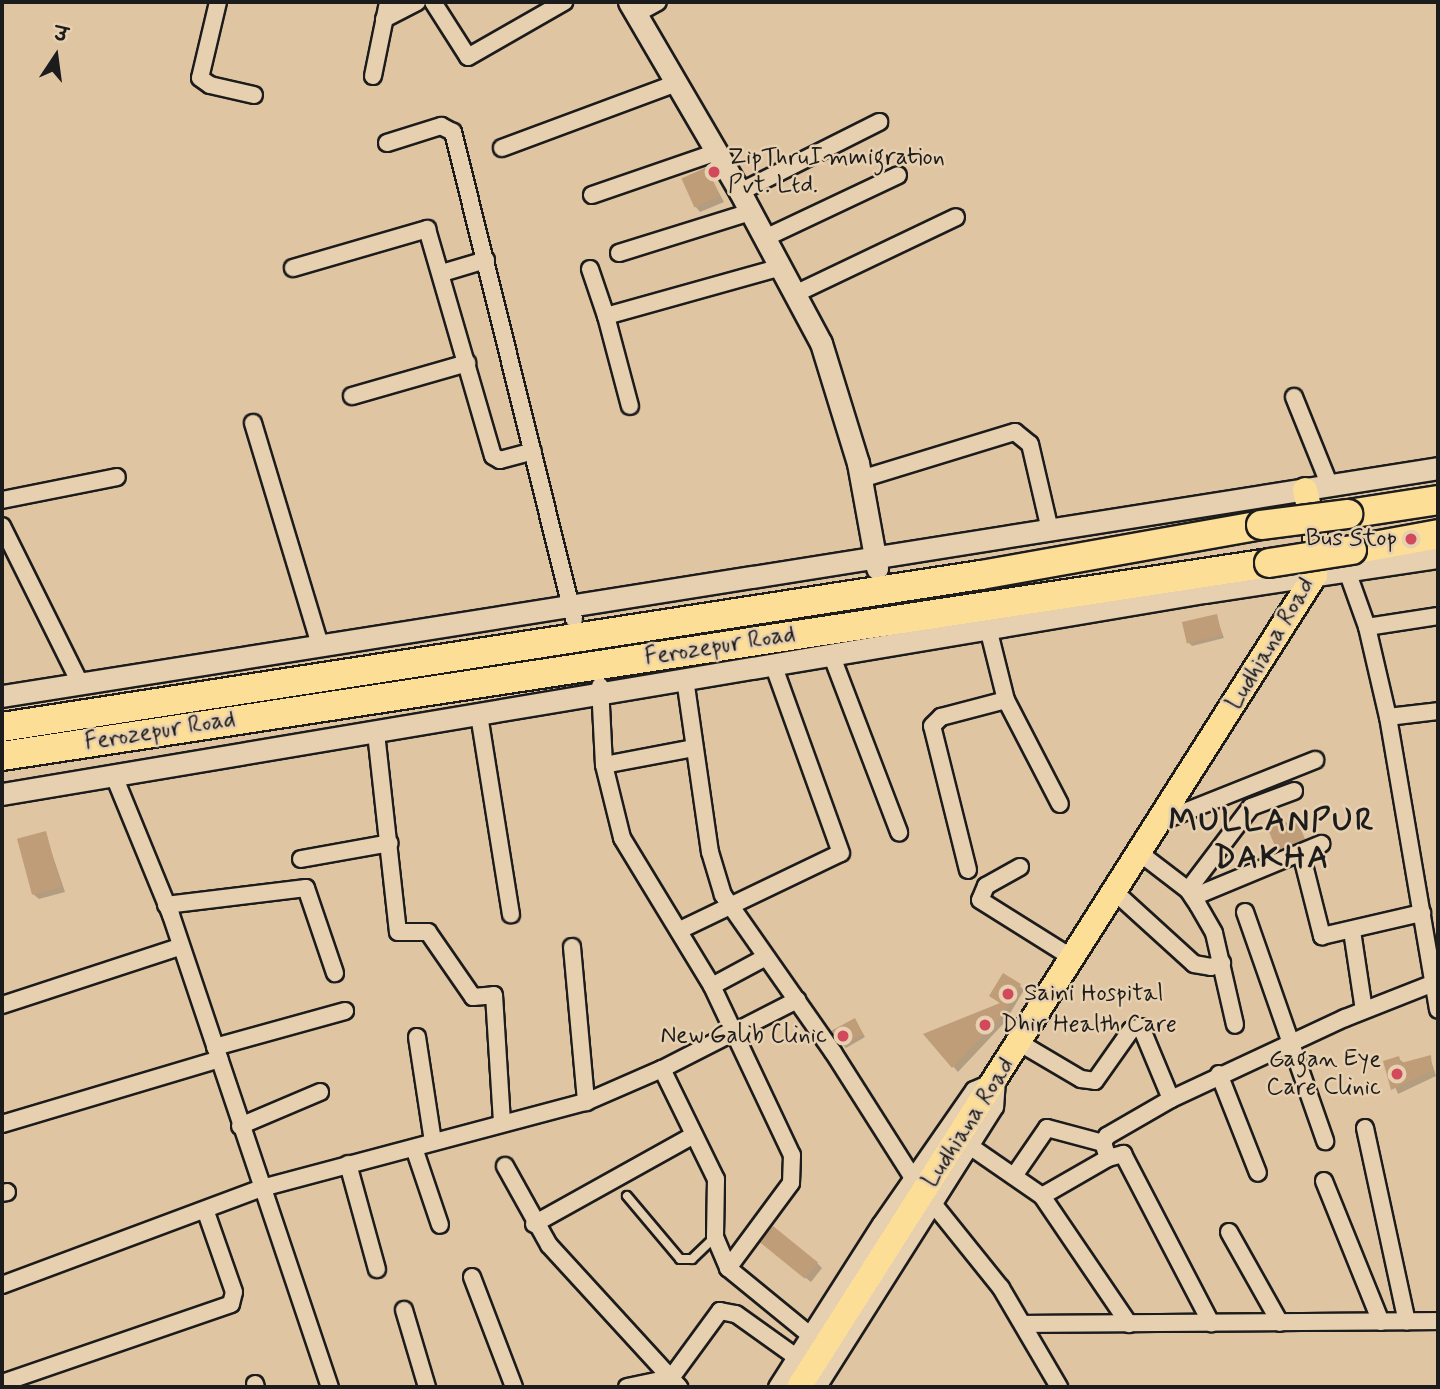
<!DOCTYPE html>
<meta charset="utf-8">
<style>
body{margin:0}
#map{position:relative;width:1440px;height:1389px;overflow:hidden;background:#e0c5a2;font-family:Mynerve,"Playpen Sans Deva",sans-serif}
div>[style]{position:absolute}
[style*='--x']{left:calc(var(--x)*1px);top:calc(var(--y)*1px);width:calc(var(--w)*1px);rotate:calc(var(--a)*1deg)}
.shadow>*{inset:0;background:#0003}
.building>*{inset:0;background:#bf9d78;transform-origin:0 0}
.roads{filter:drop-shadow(2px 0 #1c1c1c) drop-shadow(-2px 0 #1c1c1c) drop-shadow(0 2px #1c1c1c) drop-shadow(0 -2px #1c1c1c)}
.lane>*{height:8px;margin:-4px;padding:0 4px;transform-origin:4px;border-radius:4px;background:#e7d0b0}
.street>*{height:16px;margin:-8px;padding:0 8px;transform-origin:8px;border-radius:8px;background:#e7d0b0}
.secondary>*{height:21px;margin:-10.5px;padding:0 10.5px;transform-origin:10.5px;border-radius:10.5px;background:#e7d0b0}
.primary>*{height:24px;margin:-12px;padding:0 12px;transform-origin:12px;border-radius:12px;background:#fdde96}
.highway>*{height:28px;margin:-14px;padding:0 14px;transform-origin:14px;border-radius:14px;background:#fdde96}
.bridges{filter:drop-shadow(2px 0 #1c1c1c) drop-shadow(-2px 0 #1c1c1c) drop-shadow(0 2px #1c1c1c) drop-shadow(0 -2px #1c1c1c)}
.highway-bridge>*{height:28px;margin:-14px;padding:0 14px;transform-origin:14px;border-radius:14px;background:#fdde96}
.dots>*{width:19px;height:19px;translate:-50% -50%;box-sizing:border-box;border:4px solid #e7d0b0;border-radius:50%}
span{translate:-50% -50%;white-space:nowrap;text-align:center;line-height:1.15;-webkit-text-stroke:5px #e7d0b0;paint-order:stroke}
.poi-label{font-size:24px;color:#1c1c1c}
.left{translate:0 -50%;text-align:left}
.right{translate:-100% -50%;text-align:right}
.street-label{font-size:24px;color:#1c1c1c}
.district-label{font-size:32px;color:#1c1c1c;font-weight:700;letter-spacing:2px}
.frame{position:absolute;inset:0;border:4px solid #1c1c1c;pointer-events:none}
.north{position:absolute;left:21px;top:21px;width:70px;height:70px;-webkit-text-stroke:5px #e7d0b0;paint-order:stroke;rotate:13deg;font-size:19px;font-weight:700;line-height:28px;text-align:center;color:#1c1c1c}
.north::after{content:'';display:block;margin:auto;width:24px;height:32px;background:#1c1c1c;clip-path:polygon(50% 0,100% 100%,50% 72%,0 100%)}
</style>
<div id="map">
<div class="shadow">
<i style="clip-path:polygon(706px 169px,724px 202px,700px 212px,695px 206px)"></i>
<i style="clip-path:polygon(1216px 616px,1224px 638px,1192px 646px,1189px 643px)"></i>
<i style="clip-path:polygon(1296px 822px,1306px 843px,1282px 853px,1279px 850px)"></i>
<i style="clip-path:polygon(45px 833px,65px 892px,39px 899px,33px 894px)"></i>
<i style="clip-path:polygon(1020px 986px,1024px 990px,1005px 1022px,958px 1072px,926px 1035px,1001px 1004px,991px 996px)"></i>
<i style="clip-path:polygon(857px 1023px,865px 1037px,846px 1048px,843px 1045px)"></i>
<i style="clip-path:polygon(1430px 1057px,1436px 1076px,1398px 1094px,1385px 1062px,1398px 1058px,1405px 1064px)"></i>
<i style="clip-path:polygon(767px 1247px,817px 1263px,822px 1268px,811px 1282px)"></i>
</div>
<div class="building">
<i style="left:707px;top:167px;width:32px;height:28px;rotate:66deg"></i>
<i style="left:1217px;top:614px;width:22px;height:36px;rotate:77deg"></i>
<i style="clip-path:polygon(1297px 820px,1305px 839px,1277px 851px,1267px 827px)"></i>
<i style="left:46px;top:831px;width:58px;height:30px;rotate:75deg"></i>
<i style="clip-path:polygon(1003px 973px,1021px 984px,1001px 1017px,952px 1068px,923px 1034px,1000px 1003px,989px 996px)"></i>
<i style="clip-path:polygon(855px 1018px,863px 1034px,842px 1046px,831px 1031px)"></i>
<i style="clip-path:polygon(1431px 1055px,1432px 1071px,1391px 1090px,1383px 1061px,1399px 1056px,1401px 1063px)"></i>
<i style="left:773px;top:1226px;width:58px;height:21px;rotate:39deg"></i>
</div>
<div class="roads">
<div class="lane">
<i style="--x:627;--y:1196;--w:82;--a:49.9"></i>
<i style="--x:680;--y:1259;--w:12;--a:0"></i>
<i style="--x:692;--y:1259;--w:32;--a:-44"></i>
</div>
<div class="street">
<i style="--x:218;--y:2;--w:78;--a:103.3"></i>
<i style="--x:200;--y:78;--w:12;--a:35"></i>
<i style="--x:210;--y:85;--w:45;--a:12.8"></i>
<i style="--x:433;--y:2;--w:65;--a:57.5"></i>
<i style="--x:468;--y:57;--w:111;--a:-29.8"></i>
<i style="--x:636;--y:14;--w:25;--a:-29"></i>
<i style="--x:384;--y:19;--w:37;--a:-27"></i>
<i style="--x:373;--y:76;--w:76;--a:-78.5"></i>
<i style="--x:387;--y:143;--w:57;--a:-17.5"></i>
<i style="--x:441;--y:126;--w:13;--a:27"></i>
<i style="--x:453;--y:132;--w:502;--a:76.05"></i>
<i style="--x:502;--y:148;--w:187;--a:-20.4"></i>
<i style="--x:740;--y:192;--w:156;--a:-26.7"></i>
<i style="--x:592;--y:195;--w:132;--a:-19"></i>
<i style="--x:765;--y:238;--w:147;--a:-25.3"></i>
<i style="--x:619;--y:253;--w:138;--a:-17.3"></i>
<i style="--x:293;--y:268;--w:140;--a:-16.2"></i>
<i style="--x:427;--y:229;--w:236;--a:73.8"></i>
<i style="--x:493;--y:456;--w:8;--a:30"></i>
<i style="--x:500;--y:460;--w:34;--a:-15"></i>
<i style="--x:590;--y:269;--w:50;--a:71.2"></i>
<i style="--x:606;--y:316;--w:183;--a:-15.6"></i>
<i style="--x:442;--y:273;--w:46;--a:-16.5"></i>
<i style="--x:797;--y:293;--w:176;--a:-25.5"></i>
<i style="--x:606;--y:316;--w:93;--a:75.1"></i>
<i style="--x:352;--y:396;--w:120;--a:-16"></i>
<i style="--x:1294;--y:397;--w:96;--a:68"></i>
<i style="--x:253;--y:423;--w:232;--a:73.2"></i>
<i style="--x:861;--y:479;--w:161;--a:-17"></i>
<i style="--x:1015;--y:432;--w:19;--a:39"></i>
<i style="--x:1030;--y:444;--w:88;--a:76.9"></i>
<i style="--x:2;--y:500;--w:117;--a:-11.3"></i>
<i style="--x:2;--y:526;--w:175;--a:63.6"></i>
<i style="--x:1347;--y:571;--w:59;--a:70.3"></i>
<i style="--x:1367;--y:627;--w:92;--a:76.9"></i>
<i style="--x:1388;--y:717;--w:297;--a:80.3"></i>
<i style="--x:1367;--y:627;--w:72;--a:-8.8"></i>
<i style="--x:988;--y:628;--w:74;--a:76"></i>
<i style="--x:1006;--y:700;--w:117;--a:62.6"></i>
<i style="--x:831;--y:654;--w:191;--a:69.1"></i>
<i style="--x:685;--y:679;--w:175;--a:81.8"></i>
<i style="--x:710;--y:852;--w:45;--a:73.2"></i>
<i style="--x:723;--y:895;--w:192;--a:55"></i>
<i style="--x:833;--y:1052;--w:149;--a:57.6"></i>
<i style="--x:600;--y:686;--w:79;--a:87.1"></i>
<i style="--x:604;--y:765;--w:75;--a:76.1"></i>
<i style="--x:622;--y:838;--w:173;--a:58.7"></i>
<i style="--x:712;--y:986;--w:187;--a:64.7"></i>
<i style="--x:792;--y:1155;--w:28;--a:92"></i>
<i style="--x:791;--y:1183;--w:106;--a:126.5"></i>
<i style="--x:728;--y:1268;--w:106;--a:39.3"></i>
<i style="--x:479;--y:715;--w:202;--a:80.9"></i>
<i style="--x:1388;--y:717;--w:50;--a:-6.8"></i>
<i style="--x:376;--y:733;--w:200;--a:83.7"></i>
<i style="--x:398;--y:932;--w:30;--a:0"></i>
<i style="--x:428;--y:932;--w:79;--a:55.3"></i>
<i style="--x:473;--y:997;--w:21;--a:-5"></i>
<i style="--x:494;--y:995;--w:128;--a:86.4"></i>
<i style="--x:604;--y:765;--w:92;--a:-10.7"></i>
<i style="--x:114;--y:776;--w:150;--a:67.7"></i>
<i style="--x:171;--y:915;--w:498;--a:71.4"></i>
<i style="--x:1162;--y:821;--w:165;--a:-21.7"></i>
<i style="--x:1301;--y:853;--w:86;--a:75.8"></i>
<i style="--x:1322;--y:936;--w:103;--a:-13"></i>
<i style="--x:1141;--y:854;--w:59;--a:37.5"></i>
<i style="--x:1188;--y:890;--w:18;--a:56"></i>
<i style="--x:1198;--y:905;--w:32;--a:60"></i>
<i style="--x:1214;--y:933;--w:94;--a:77.1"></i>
<i style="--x:301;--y:859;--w:90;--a:-10.2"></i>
<i style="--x:1020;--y:867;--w:39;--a:151"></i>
<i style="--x:986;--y:886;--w:15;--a:113"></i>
<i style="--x:980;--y:900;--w:111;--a:32.1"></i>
<i style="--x:968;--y:870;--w:148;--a:-104"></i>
<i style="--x:932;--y:726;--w:13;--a:-45"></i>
<i style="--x:941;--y:717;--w:67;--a:-14.7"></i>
<i style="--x:1188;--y:890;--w:104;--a:-52.8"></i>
<i style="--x:1251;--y:807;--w:46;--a:-20.4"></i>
<i style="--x:1116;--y:893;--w:105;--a:42.3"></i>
<i style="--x:1194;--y:964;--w:17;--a:10"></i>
<i style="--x:1211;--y:967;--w:12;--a:-20"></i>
<i style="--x:1193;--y:897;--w:139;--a:-22.5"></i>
<i style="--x:166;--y:905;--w:141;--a:-6.9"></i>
<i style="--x:306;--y:888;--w:90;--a:71.2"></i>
<i style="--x:1245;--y:912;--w:243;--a:70.7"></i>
<i style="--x:680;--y:930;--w:178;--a:-25.6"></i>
<i style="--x:841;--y:853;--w:201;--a:-109.8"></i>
<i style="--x:1352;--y:931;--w:80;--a:81.4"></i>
<i style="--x:572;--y:947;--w:156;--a:84.8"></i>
<i style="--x:712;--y:986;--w:61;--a:-28.2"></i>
<i style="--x:2;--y:1005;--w:186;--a:-18.1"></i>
<i style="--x:417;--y:1037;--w:106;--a:81.3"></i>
<i style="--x:1020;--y:1043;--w:71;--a:30.5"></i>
<i style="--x:1081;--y:1079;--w:14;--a:8"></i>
<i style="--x:1095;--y:1081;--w:62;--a:-54.8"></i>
<i style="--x:1131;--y:1030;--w:10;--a:-17"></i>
<i style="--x:1141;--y:1027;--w:78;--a:67.4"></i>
<i style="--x:215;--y:1047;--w:135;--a:-15.5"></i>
<i style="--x:662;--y:1069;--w:152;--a:-27.1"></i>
<i style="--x:1219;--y:1074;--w:106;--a:68.5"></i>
<i style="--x:2;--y:1124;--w:227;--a:-16.6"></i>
<i style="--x:240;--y:1126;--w:87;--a:-23"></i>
<i style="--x:1365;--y:1128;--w:198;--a:77.8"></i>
<i style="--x:971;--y:1147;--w:86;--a:34.6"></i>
<i style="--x:1042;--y:1196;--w:155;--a:55.8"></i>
<i style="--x:414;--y:1148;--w:81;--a:71.3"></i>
<i style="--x:1108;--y:1158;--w:16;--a:-108"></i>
<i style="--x:1103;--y:1143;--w:8;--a:-60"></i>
<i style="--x:1107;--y:1136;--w:74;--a:-30"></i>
<i style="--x:1171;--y:1099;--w:192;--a:-25"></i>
<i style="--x:1345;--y:1018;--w:96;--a:-21.5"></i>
<i style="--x:348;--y:1164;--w:109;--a:74.6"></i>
<i style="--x:505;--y:1166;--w:90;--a:60.9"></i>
<i style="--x:549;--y:1245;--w:193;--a:47.5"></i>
<i style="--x:1014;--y:1176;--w:58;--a:-55.5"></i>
<i style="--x:1047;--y:1128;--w:58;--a:15"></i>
<i style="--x:1324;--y:1181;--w:152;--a:68"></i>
<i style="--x:2;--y:1193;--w:5;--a:-11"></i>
<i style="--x:1042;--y:1196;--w:76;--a:-29.9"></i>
<i style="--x:1108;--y:1158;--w:16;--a:-15"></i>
<i style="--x:1123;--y:1154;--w:191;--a:62.5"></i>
<i style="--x:935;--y:1206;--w:105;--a:51.2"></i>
<i style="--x:1001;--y:1288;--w:115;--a:59.6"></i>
<i style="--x:534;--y:1224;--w:183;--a:-29.1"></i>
<i style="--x:1229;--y:1232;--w:104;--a:60.7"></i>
<i style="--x:472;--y:1277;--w:118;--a:69.1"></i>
<i style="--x:2;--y:1285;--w:278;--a:-20.5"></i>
<i style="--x:262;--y:1188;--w:335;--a:-14.9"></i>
<i style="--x:586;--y:1102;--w:83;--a:-23.5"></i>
<i style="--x:662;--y:1069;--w:123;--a:63.9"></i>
<i style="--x:716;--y:1179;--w:58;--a:91"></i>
<i style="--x:715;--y:1237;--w:34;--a:67"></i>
<i style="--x:404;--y:1310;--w:80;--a:73.4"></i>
<i style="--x:1023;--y:1324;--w:415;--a:-0.4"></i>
<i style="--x:2;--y:1383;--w:242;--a:-19"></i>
<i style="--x:231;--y:1304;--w:12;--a:-76"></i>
<i style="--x:234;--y:1292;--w:85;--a:-109.3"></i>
<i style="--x:255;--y:1384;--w:3;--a:72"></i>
<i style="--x:627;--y:1387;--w:45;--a:-11.6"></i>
<i style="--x:671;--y:1378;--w:83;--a:-53.8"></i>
<i style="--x:720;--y:1311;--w:16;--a:11"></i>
<i style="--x:736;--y:1314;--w:74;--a:35.6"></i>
<i style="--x:777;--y:1387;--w:193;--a:-57.5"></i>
<i style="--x:881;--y:1224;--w:163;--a:-55.2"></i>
<i style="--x:974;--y:1090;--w:25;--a:-23"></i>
<i style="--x:997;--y:1080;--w:27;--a:94"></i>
<i style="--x:995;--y:1107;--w:331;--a:122.3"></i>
</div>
<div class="secondary">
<i style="--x:629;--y:2;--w:220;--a:59.7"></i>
<i style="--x:740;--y:192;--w:171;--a:61.8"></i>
<i style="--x:821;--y:343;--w:126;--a:72.9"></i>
<i style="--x:858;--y:463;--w:107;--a:79.7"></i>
<i style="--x:2;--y:696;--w:1454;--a:-9.02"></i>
<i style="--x:2;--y:794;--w:1219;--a:-9.54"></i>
<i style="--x:1204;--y:592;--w:237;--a:-8.5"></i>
</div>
<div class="primary">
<i style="--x:799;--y:1387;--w:962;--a:-57.57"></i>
<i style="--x:1315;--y:575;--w:42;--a:-90"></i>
<i style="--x:1315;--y:533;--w:44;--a:-103.1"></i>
</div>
<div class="highway">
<i style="--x:1348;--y:514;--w:91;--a:-8.8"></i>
<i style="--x:1352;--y:550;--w:87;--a:-10.5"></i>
<i style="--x:2;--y:727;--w:991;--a:-8.83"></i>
<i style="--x:981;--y:575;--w:284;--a:-10.1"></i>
<i style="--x:2;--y:756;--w:1282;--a:-8.66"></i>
</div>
</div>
<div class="bridges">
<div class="highway-bridge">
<i style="--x:1261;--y:525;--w:88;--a:-7.2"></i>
<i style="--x:1269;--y:563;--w:84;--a:-8.9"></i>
</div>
</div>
<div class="dots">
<i style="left:714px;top:172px;background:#d1495b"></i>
<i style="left:1411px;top:539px;background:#d1495b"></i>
<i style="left:1008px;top:994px;background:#d1495b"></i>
<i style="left:985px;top:1025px;background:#d1495b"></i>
<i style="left:843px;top:1036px;background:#d1495b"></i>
<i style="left:1397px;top:1074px;background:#d1495b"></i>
</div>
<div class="poi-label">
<span class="left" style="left:728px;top:172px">ZipThruImmigration<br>Pvt. Ltd.</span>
<span class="right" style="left:1397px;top:539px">Bus Stop</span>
<span class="left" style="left:1024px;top:994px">Saini Hospital</span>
<span class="left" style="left:1001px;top:1025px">Dhir Health Care</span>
<span class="right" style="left:827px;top:1036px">New Galib Clinic</span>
<span class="right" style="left:1381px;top:1074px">Gagan Eye<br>Care Clinic</span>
</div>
<div class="street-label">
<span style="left:1271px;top:644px;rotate:-59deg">Ludhiana Road</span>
<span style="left:720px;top:646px;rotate:-9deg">Ferozepur Road</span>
<span style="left:160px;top:731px;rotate:-9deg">Ferozepur Road</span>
<span style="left:969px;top:1123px;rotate:-57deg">Ludhiana Road</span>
</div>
<div class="district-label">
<span style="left:1272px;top:840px">MULLANPUR<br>DAKHA</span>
</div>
<div class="frame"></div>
<div class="north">उ</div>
</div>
